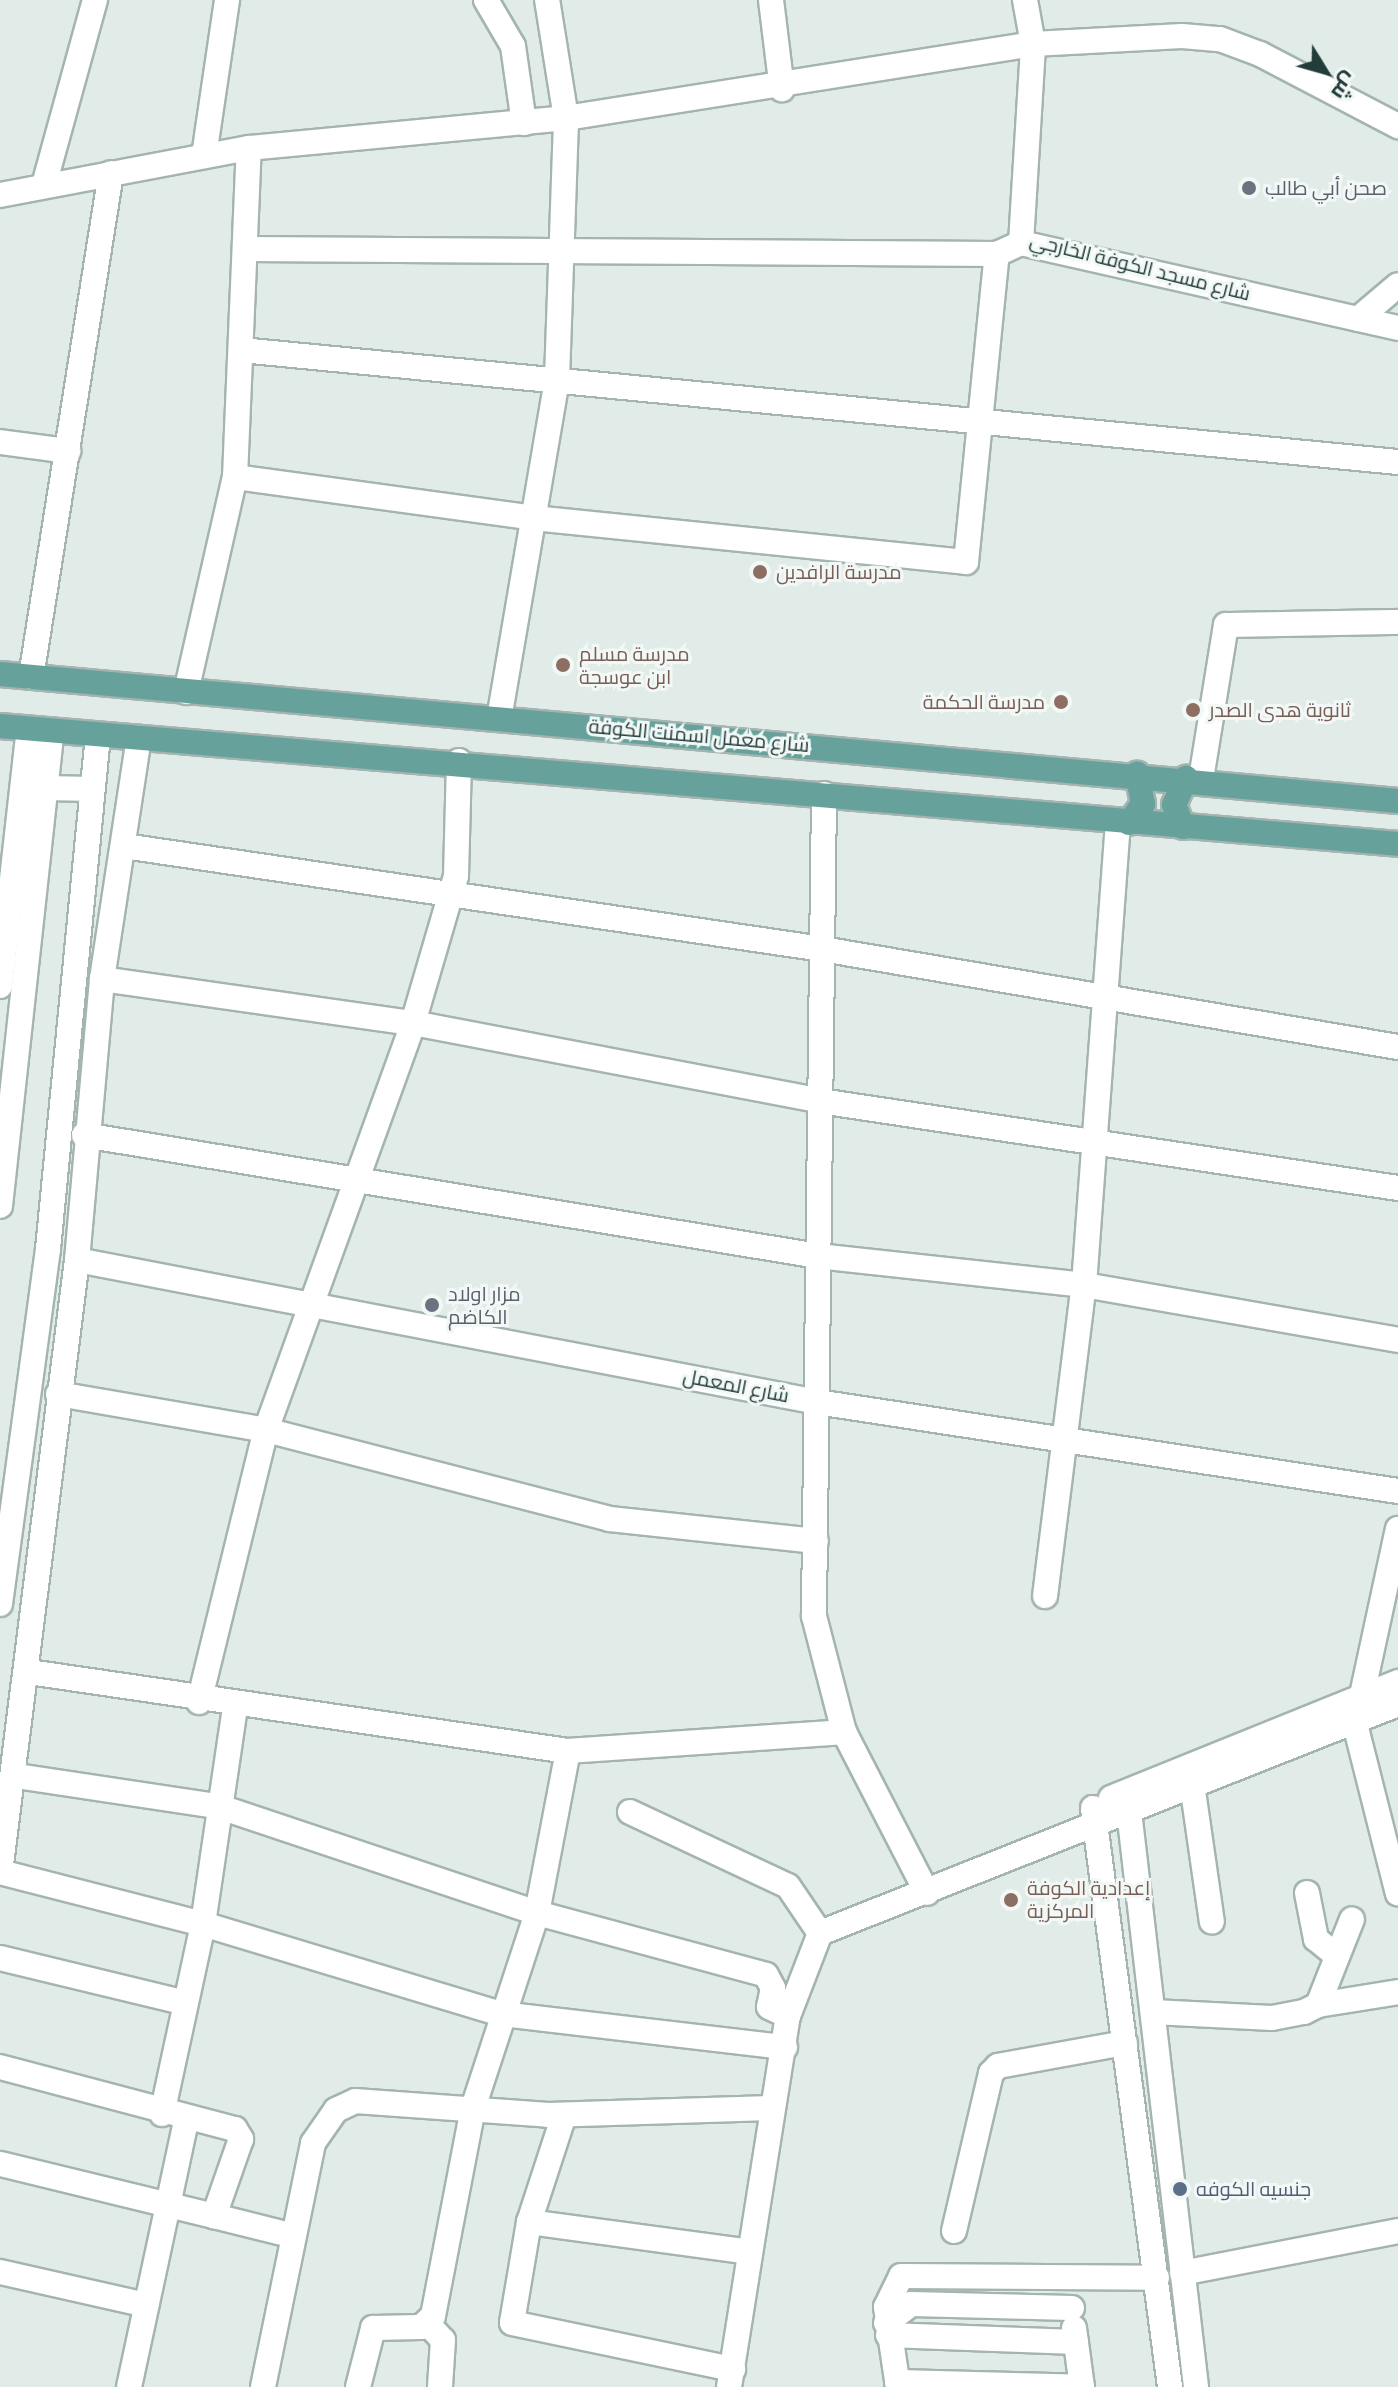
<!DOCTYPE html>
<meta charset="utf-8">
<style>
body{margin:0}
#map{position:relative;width:1398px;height:2387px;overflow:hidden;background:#e1ece9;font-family:"PT Sans Narrow",Cairo,sans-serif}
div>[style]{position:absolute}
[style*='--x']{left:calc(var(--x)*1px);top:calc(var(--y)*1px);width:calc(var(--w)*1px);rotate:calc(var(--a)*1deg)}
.roads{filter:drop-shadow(2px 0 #a4b4b1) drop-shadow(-2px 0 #a4b4b1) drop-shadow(0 2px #a4b4b1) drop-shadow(0 -2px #a4b4b1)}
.minor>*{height:24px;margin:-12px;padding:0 12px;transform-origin:12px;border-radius:12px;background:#fff}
.major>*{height:24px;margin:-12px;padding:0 12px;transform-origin:12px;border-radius:12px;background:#67a19c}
.dots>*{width:22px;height:22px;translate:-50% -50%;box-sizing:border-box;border:4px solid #f2f8f6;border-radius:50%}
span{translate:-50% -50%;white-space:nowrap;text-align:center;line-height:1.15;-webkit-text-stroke:6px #f2f8f6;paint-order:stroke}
.worship-label{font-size:20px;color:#5b616d}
.left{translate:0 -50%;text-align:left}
.street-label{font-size:20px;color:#223c3a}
.education-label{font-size:20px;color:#785e54}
.right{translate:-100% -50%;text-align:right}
.service-label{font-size:20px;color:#4e5e75}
.north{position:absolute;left:1286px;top:32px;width:80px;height:80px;-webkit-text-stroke:6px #f2f8f6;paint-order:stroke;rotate:127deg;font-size:22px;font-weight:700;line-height:32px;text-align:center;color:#223c3a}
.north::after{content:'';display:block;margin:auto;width:28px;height:36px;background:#223c3a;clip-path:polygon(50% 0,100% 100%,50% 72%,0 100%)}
</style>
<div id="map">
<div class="roads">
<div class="minor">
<i style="--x:486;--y:0;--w:53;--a:59.6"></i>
<i style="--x:513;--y:46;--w:78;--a:81.9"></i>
<i style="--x:771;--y:0;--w:90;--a:83"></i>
<i style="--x:204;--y:156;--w:158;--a:-81.6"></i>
<i style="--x:44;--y:185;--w:192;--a:-74.6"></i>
<i style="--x:0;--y:195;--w:253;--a:-10.7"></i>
<i style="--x:249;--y:148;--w:318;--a:-5.4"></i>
<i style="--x:566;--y:118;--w:473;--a:-9"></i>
<i style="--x:1033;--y:44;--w:149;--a:-3.1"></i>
<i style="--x:1182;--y:36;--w:38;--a:5"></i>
<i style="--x:1220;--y:39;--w:43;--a:20.6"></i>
<i style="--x:1260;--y:54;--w:156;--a:27.6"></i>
<i style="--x:1021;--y:243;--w:386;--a:12.7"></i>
<i style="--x:1021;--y:243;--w:199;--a:-86.5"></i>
<i style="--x:1033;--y:44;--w:45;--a:-100.3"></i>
<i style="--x:246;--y:249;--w:751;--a:0.38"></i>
<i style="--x:997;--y:254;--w:26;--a:-25"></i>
<i style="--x:1358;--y:319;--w:52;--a:-40.4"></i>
<i style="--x:241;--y:350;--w:1162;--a:5.53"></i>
<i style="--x:0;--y:442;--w:69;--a:7.5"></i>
<i style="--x:235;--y:477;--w:301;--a:7.8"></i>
<i style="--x:533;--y:518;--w:435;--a:5.8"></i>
<i style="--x:966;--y:562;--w:310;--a:-84.3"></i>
<i style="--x:31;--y:677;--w:510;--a:-80.98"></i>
<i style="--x:186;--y:692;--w:221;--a:-77.2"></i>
<i style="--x:235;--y:477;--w:329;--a:-87.6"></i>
<i style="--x:499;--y:719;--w:345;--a:-80.3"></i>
<i style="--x:557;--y:379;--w:261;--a:-88"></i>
<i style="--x:566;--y:118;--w:120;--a:-99.1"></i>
<i style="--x:1201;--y:779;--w:156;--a:-80.8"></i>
<i style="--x:1226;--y:625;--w:172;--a:-1"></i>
<i style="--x:47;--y:788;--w:45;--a:1.3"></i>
<i style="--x:824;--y:794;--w:822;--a:90.7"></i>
<i style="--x:814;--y:1616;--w:120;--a:75.5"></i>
<i style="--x:844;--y:1732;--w:181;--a:62.7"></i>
<i style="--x:124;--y:846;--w:706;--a:8.39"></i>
<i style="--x:822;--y:949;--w:584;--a:9.66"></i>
<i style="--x:102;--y:979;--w:314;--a:8.1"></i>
<i style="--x:413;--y:1023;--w:414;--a:10.8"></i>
<i style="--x:820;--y:1101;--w:585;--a:8.56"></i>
<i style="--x:0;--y:986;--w:259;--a:-83.6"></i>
<i style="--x:84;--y:1135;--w:744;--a:9.36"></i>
<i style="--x:818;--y:1256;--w:268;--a:6.2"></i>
<i style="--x:1084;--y:1285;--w:319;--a:9.9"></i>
<i style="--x:0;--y:1206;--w:478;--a:-83.8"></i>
<i style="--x:77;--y:1260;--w:754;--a:10.86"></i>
<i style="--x:817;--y:1402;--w:588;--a:8.71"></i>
<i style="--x:58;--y:1394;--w:211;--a:9.8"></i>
<i style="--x:266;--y:1430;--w:355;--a:14.5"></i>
<i style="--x:610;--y:1519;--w:207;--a:6.1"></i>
<i style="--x:1045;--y:1596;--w:313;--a:-82.9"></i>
<i style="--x:1084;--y:1285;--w:464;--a:-85.8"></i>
<i style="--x:0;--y:1604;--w:358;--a:-82.3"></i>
<i style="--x:48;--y:1249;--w:516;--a:-84.44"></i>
<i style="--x:29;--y:1672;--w:545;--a:8.34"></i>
<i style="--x:568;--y:1751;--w:277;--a:-3.9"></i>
<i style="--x:1362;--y:1695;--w:170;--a:-77.8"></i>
<i style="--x:199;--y:1702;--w:280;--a:-76.2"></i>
<i style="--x:266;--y:1430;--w:433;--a:-70.1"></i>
<i style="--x:413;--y:1023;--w:153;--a:-73.7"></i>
<i style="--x:456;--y:876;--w:115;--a:-88.5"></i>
<i style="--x:1354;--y:1720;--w:179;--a:75.8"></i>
<i style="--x:16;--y:1776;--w:203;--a:8.5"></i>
<i style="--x:217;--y:1806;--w:337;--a:18.5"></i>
<i style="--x:537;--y:1913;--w:237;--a:15.1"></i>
<i style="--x:766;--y:1975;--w:15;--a:62"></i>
<i style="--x:773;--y:1988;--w:19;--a:102"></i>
<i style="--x:769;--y:2007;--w:21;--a:25"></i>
<i style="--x:1192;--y:1784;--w:139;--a:81.8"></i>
<i style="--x:1127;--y:1794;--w:597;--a:83.36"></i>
<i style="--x:1111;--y:1798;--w:310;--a:-22"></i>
<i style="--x:1093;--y:1808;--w:584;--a:82.42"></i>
<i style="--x:630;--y:1812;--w:174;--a:25.1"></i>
<i style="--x:788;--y:1886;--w:57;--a:55.8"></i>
<i style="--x:0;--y:1872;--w:617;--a:-82.83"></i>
<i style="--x:77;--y:1260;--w:282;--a:-84.9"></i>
<i style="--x:102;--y:979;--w:244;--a:-81.3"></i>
<i style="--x:0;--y:1872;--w:210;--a:14.4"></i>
<i style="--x:203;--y:1924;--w:312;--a:16.8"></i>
<i style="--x:502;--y:2014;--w:285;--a:6.7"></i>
<i style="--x:1307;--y:1893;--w:47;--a:78.9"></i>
<i style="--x:1316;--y:1939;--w:27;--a:39"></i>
<i style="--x:0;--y:1958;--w:191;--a:13.6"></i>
<i style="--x:1318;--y:2005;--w:81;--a:-9.2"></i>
<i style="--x:1153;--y:2012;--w:119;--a:2.9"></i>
<i style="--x:1272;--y:2018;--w:33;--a:-11"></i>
<i style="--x:1304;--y:2012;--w:16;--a:-27"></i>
<i style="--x:1318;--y:2005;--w:92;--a:-68.4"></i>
<i style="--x:0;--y:2067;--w:243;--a:14.8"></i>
<i style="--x:235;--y:2129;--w:12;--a:59"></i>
<i style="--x:241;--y:2139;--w:82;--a:109.3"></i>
<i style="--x:214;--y:2216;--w:220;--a:-166.3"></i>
<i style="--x:162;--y:2114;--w:194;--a:-77.8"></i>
<i style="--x:203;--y:1924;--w:219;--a:-81.6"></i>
<i style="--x:564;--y:2115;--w:113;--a:108.1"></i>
<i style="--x:529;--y:2222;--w:102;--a:99.6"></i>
<i style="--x:512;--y:2323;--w:226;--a:11.8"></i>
<i style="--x:214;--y:2216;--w:82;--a:14"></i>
<i style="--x:529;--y:2222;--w:223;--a:7.7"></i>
<i style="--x:954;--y:2231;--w:162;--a:-76.8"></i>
<i style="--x:991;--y:2073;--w:10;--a:-45"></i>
<i style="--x:998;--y:2066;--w:129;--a:-10.3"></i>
<i style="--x:0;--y:2272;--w:150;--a:12.7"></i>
<i style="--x:1182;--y:2273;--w:220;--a:-11"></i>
<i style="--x:427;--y:2323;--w:23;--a:47"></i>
<i style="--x:443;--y:2340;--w:47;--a:93.7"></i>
<i style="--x:886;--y:2323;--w:31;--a:-37"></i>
<i style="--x:911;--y:2304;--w:161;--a:1.4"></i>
<i style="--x:1074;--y:2328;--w:60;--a:82.3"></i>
<i style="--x:888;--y:2335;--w:188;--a:2.1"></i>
<i style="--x:897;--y:2382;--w:185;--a:1.5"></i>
<i style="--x:129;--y:2387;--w:272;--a:-77.9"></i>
<i style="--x:263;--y:2387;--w:249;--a:-78.4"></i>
<i style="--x:313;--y:2143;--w:40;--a:-55.1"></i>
<i style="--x:336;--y:2110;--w:21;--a:-25"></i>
<i style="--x:355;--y:2101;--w:194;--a:4.1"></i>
<i style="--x:548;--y:2115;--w:223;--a:-1.8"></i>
<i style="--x:358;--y:2387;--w:61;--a:-75.7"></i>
<i style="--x:373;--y:2328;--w:48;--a:-1.2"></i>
<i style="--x:421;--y:2327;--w:16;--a:-43"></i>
<i style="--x:433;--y:2316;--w:212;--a:-79.1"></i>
<i style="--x:473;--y:2108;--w:205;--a:-71.8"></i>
<i style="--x:537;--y:1913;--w:165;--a:-79.2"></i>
<i style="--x:729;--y:2387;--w:376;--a:-81"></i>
<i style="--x:788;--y:2016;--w:89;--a:-68.9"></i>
<i style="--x:820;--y:1933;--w:622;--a:-21.61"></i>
<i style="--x:898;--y:2387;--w:81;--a:-98.5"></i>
<i style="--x:886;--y:2307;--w:34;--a:-64"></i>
<i style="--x:901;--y:2276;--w:256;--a:0.4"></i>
</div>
<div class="major">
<i style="--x:0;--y:674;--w:1404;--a:5.19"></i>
<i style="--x:0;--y:726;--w:1403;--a:4.82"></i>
<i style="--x:1129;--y:823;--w:24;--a:-54"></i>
<i style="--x:1143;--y:804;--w:31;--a:-101"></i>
<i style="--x:1183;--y:827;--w:24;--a:-112"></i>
<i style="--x:1174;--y:805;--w:30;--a:-66"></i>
</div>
</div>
<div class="dots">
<i style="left:1249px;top:188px;background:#6b7280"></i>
<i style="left:760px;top:572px;background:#8d6e63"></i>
<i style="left:563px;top:665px;background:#8d6e63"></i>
<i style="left:1061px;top:702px;background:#8d6e63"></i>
<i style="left:1193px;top:710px;background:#8d6e63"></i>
<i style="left:432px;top:1305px;background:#6b7280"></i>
<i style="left:1011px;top:1900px;background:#8d6e63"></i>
<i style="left:1180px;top:2189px;background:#5c6f8a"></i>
</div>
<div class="worship-label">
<span class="left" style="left:1265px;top:188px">صحن أبي طالب</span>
<span class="left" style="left:448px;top:1306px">مزار اولاد<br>الكاضم</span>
</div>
<div class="street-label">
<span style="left:1140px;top:267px;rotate:14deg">شارع مسجد الكوفة الخارجي</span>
<span style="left:699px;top:736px;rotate:5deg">شارع معمل اسمنت الكوفة</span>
<span style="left:736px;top:1386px;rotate:11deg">شارع المعمل</span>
</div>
<div class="education-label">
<span class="left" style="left:776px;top:572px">مدرسة الرافدين</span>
<span class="left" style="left:579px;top:666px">مدرسة مسلم<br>ابن عوسجة</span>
<span class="right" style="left:1045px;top:702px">مدرسة الحكمة</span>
<span class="left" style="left:1209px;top:710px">ثانوية هدى الصدر</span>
<span class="left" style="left:1027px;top:1900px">إعدادية الكوفة<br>المركزية</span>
</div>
<div class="service-label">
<span class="left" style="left:1196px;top:2189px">جنسيه الكوفه</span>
</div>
<div class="north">ش</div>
</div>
